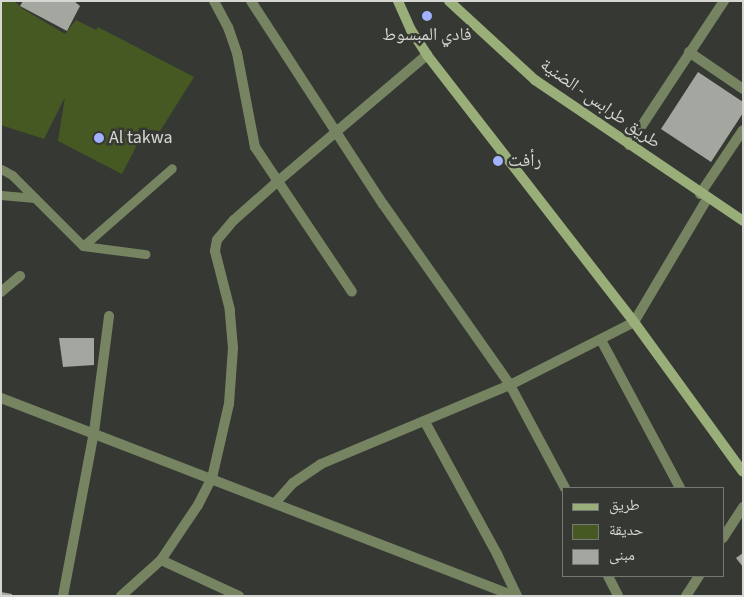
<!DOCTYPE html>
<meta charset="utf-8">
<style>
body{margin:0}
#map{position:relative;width:744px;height:597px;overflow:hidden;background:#363933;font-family:"Source Sans 3","Noto Naskh Arabic",sans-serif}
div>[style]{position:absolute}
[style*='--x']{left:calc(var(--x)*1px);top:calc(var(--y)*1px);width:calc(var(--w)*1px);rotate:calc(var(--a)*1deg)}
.green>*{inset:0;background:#475922}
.building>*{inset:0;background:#a4a7a0}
.service>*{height:9px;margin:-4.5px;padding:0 4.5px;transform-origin:4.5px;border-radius:4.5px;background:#778462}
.minor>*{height:10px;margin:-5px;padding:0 5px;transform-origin:5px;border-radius:5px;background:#778462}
.secondary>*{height:10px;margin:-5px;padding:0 5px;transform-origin:5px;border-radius:5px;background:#99ae78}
.dots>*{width:14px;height:14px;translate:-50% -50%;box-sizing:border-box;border:2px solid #363933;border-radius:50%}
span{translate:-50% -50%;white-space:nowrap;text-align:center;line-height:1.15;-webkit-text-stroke:5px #363933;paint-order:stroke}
.poi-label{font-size:18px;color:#d6d7d3}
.left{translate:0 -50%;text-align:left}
.street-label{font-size:18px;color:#d6d7d3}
.frame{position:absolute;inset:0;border:2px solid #d6d7d3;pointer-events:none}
.legend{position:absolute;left:562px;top:487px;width:162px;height:90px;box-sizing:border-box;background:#363933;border:1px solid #767873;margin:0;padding:6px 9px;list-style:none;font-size:15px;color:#d6d7d3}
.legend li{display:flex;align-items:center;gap:10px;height:25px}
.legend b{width:25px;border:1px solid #767873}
</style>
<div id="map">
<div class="green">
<i style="clip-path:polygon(1px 1px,14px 1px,23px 9px,65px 34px,76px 20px,96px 30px,98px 27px,194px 77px,160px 131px,139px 128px,138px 133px,142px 135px,122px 174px,58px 141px,65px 97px,44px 139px,1px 125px)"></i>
</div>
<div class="building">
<i style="clip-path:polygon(23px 1px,74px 1px,80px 6px,67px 31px,20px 6px)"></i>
<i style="clip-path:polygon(698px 72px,743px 102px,743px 113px,711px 162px,661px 129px)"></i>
<i style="clip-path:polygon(59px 338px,94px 338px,94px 365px,63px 367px)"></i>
<i style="clip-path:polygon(743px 553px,743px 567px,736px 558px)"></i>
<i style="clip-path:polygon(1px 592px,12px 594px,12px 596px,1px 596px)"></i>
</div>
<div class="service">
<i style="--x:1;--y:169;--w:13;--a:29"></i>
<i style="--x:12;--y:175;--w:100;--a:45"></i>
<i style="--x:83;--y:246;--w:63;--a:7.4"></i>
<i style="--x:1;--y:195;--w:34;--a:5"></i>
<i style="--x:83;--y:246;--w:118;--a:-41.2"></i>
</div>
<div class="minor">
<i style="--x:214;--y:1;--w:30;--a:62"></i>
<i style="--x:228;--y:27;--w:28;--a:71"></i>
<i style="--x:237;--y:53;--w:96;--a:79.2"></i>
<i style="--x:255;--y:147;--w:174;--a:56.2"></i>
<i style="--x:251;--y:1;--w:242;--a:57"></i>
<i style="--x:383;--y:204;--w:221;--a:54.9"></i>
<i style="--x:510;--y:385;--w:117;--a:61.9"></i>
<i style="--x:689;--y:52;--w:65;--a:34.4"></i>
<i style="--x:629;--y:145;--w:173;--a:-56.6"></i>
<i style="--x:700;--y:194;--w:77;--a:-56.1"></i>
<i style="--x:1;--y:292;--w:25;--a:-40"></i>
<i style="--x:601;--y:340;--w:168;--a:61.9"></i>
<i style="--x:1;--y:398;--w:550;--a:21.1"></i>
<i style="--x:425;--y:422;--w:150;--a:61.4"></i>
<i style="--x:497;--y:554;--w:47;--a:64.5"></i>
<i style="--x:275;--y:503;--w:27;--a:-48"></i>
<i style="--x:293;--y:483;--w:34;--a:-34"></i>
<i style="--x:321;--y:464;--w:205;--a:-22.7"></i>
<i style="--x:510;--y:385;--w:139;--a:-26.9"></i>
<i style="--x:634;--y:322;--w:143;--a:-59.3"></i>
<i style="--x:723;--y:538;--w:37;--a:-57"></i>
<i style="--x:161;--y:560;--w:86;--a:24.8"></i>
<i style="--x:608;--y:576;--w:22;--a:63"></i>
<i style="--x:63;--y:596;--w:167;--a:-79.3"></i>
<i style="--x:94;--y:432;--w:117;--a:-82.6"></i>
<i style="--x:121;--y:596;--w:54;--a:-42"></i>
<i style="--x:161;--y:560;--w:66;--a:-56.1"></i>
<i style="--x:198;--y:505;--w:30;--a:-63"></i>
<i style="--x:212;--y:478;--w:76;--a:-77.1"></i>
<i style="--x:229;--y:404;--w:56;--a:-85.9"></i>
<i style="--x:233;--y:348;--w:38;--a:-95"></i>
<i style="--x:230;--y:310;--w:61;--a:-104.3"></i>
<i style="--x:215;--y:251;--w:11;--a:-80"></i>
<i style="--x:217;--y:240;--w:26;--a:-50"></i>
<i style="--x:234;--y:220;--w:57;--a:-41.5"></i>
<i style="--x:277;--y:182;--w:197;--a:-40.3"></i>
<i style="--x:686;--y:596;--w:24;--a:-57"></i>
</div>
<div class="secondary">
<i style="--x:398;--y:1;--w:32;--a:66"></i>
<i style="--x:411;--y:30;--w:30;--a:57"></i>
<i style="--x:427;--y:55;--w:338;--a:52.2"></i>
<i style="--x:634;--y:322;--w:185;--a:54"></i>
<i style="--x:449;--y:1;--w:117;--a:42.6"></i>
<i style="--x:535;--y:80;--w:251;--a:34.1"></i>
</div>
<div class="dots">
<i style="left:427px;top:16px;background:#a3b2fd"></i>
<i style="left:99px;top:138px;background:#a3b2fd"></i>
<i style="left:498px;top:161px;background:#a3b2fd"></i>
</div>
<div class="poi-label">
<span style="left:427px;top:35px">فادي المبسوط</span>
<span class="left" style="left:109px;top:138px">Al takwa</span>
<span class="left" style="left:508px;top:161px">رأفت</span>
</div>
<div class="street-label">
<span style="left:600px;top:104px;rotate:35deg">طريق طرابس - الضنية</span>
</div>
<div class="frame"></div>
<ul class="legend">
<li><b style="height:6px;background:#99ae78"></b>طريق</li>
<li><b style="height:14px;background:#475922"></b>حديقة</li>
<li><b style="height:14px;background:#a4a7a0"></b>مبنى</li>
</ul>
</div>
